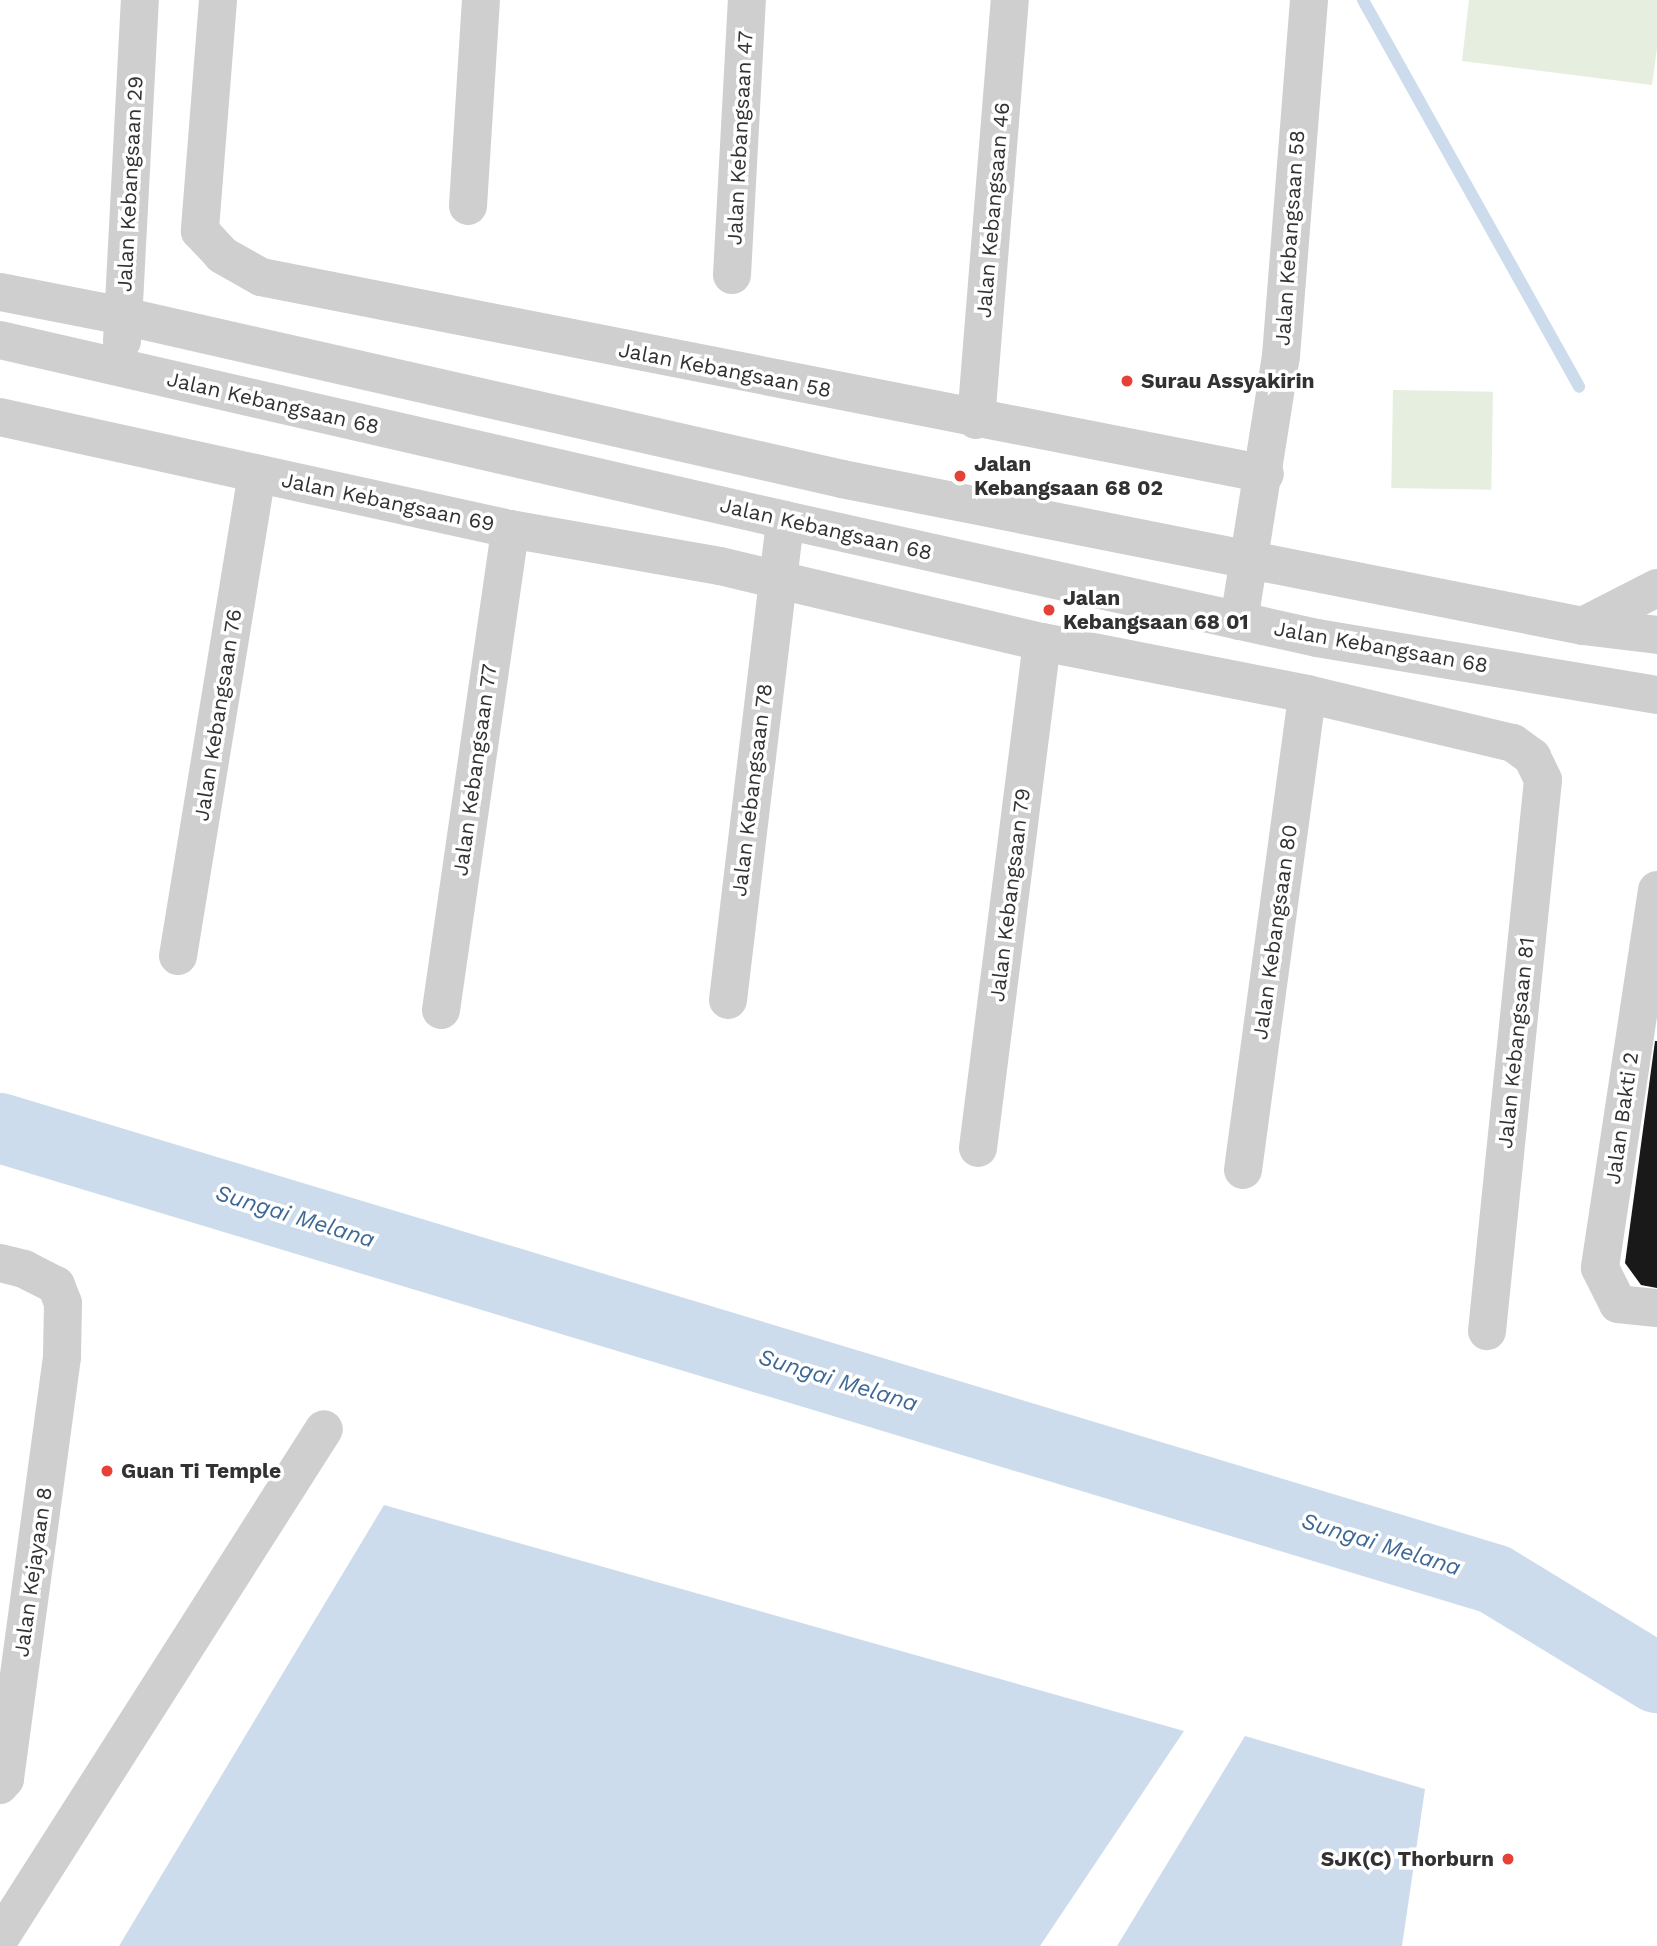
<!DOCTYPE html>
<style>
body{margin:0}
#map{position:relative;width:1657px;height:1946px;overflow:hidden;background:#fff;font-family:"Work Sans",sans-serif}
div>[style]{position:absolute}
[style*='--x']{left:calc(var(--x)*1px);top:calc(var(--y)*1px);width:calc(var(--w)*1px);rotate:calc(var(--a)*1deg)}
.green>*{inset:0;background:#e6eee0;transform-origin:0 0}
.water>*{inset:0;background:#cddced}
.stream>*{height:12px;margin:-6px;padding:0 6px;transform-origin:6px;border-radius:6px;background:#cddced}
.river>*{height:70px;margin:-35px;padding:0 35px;transform-origin:35px;border-radius:35px;background:#cddced}
.building>*{inset:0;background:#191919}
.minor>*{height:38px;margin:-19px;padding:0 19px;transform-origin:19px;border-radius:19px;background:#cfcfcf}
.dots>*{width:19px;height:19px;translate:-50% -50%;box-sizing:border-box;border:4px solid #fff;border-radius:50%}
span{translate:-50% -50%;white-space:nowrap;text-align:center;line-height:1.15;-webkit-text-stroke:7px #fff;paint-order:stroke}
.street-label{font-size:21px;color:#323232}
.poi-label{font-size:21px;color:#323232;font-weight:700}
.left{translate:0 -50%;text-align:left}
.right{translate:-100% -50%;text-align:right}
.water-label{font-size:23px;color:#3e6895;font-style:italic}
</style>
<div id="map">
<div class="green">
<i style="clip-path:polygon(1469px 0,1657px 0,1657px 48px,1652px 85px,1462px 61px)"></i>
<i style="left:1393px;top:390px;width:100px;height:98px;rotate:1deg"></i>
</div>
<div class="water">
<i style="clip-path:polygon(384px 1505px,1184px 1731px,1040px 1946px,119px 1946px)"></i>
<i style="clip-path:polygon(1245px 1736px,1425px 1789px,1402px 1946px,1117px 1946px)"></i>
</div>
<div class="stream">
<i style="--x:1363;--y:0;--w:443;--a:60.8"></i>
</div>
<div class="river">
<i style="--x:0;--y:1128;--w:1561;--a:16.8"></i>
<i style="--x:1494;--y:1579;--w:191;--a:31.3"></i>
</div>
<div class="building">
<i style="clip-path:polygon(1655px 1041px,1657px 1041px,1657px 1288px,1641px 1285px,1625px 1263px)"></i>
</div>
<div class="minor">
<i style="--x:218;--y:0;--w:232;--a:94.5"></i>
<i style="--x:200;--y:231;--w:33;--a:47"></i>
<i style="--x:222;--y:255;--w:45;--a:29.4"></i>
<i style="--x:261;--y:277;--w:1023;--a:11.1"></i>
<i style="--x:468;--y:206;--w:206;--a:-86.4"></i>
<i style="--x:732;--y:275;--w:275;--a:-86.9"></i>
<i style="--x:0;--y:292;--w:125;--a:11"></i>
<i style="--x:123;--y:316;--w:737;--a:12.77"></i>
<i style="--x:842;--y:479;--w:755;--a:11.22"></i>
<i style="--x:1583;--y:626;--w:75;--a:6.9"></i>
<i style="--x:0;--y:340;--w:805;--a:12.91"></i>
<i style="--x:785;--y:520;--w:545;--a:12.51"></i>
<i style="--x:1317;--y:638;--w:345;--a:9.5"></i>
<i style="--x:122;--y:341;--w:341;--a:-87"></i>
<i style="--x:0;--y:417;--w:522;--a:12.39"></i>
<i style="--x:510;--y:529;--w:213;--a:10"></i>
<i style="--x:720;--y:566;--w:331;--a:13.3"></i>
<i style="--x:1042;--y:642;--w:270;--a:11.1"></i>
<i style="--x:1307;--y:694;--w:212;--a:13.4"></i>
<i style="--x:1513;--y:743;--w:24;--a:36"></i>
<i style="--x:1532;--y:757;--w:25;--a:64"></i>
<i style="--x:1543;--y:780;--w:554;--a:95.8"></i>
<i style="--x:976;--y:420;--w:421;--a:-85.4"></i>
<i style="--x:1239;--y:621;--w:268;--a:-81"></i>
<i style="--x:1281;--y:356;--w:357;--a:-85.5"></i>
<i style="--x:1583;--y:626;--w:83;--a:-27.2"></i>
<i style="--x:1657;--y:890;--w:382;--a:98.6"></i>
<i style="--x:1600;--y:1268;--w:40;--a:63.4"></i>
<i style="--x:1618;--y:1304;--w:39;--a:6"></i>
<i style="--x:178;--y:956;--w:489;--a:-80.7"></i>
<i style="--x:728;--y:1000;--w:483;--a:-83.2"></i>
<i style="--x:441;--y:1010;--w:486;--a:-81.8"></i>
<i style="--x:978;--y:1148;--w:510;--a:-82.79"></i>
<i style="--x:1243;--y:1170;--w:480;--a:-82.3"></i>
<i style="--x:0;--y:1263;--w:25;--a:14"></i>
<i style="--x:24;--y:1269;--w:36;--a:27"></i>
<i style="--x:56;--y:1285;--w:19;--a:69"></i>
<i style="--x:63;--y:1303;--w:54;--a:91.1"></i>
<i style="--x:62;--y:1357;--w:426;--a:97.7"></i>
<i style="--x:5;--y:1779;--w:8;--a:130"></i>
<i style="--x:0;--y:1938;--w:603;--a:-57.52"></i>
</div>
<div class="dots">
<i style="left:1127px;top:381px;background:#e64137"></i>
<i style="left:960px;top:476px;background:#e64137"></i>
<i style="left:1049px;top:610px;background:#e64137"></i>
<i style="left:107px;top:1471px;background:#e64137"></i>
<i style="left:1508px;top:1859px;background:#e64137"></i>
</div>
<div class="street-label">
<span style="left:740px;top:138px;rotate:-87deg">Jalan Kebangsaan 47</span>
<span style="left:130px;top:184px;rotate:-87deg">Jalan Kebangsaan 29</span>
<span style="left:993px;top:210px;rotate:-85deg">Jalan Kebangsaan 46</span>
<span style="left:1290px;top:238px;rotate:-86deg">Jalan Kebangsaan 58</span>
<span style="left:725px;top:370px;rotate:11deg">Jalan Kebangsaan 58</span>
<span style="left:273px;top:403px;rotate:13deg">Jalan Kebangsaan 68</span>
<span style="left:388px;top:502px;rotate:12deg">Jalan Kebangsaan 69</span>
<span style="left:826px;top:529px;rotate:13deg">Jalan Kebangsaan 68</span>
<span style="left:1381px;top:647px;rotate:10deg">Jalan Kebangsaan 68</span>
<span style="left:218px;top:715px;rotate:-81deg">Jalan Kebangsaan 76</span>
<span style="left:475px;top:770px;rotate:-82deg">Jalan Kebangsaan 77</span>
<span style="left:752px;top:790px;rotate:-83deg">Jalan Kebangsaan 78</span>
<span style="left:1010px;top:895px;rotate:-83deg">Jalan Kebangsaan 79</span>
<span style="left:1275px;top:932px;rotate:-82deg">Jalan Kebangsaan 80</span>
<span style="left:1516px;top:1043px;rotate:-84deg">Jalan Kebangsaan 81</span>
<span style="left:1622px;top:1118px;rotate:-82deg">Jalan Bakti 2</span>
<span style="left:33px;top:1572px;rotate:-82deg">Jalan Kejayaan 8</span>
</div>
<div class="poi-label">
<span class="left" style="left:1141px;top:381px">Surau Assyakirin</span>
<span class="left" style="left:974px;top:476px">Jalan<br>Kebangsaan 68 02</span>
<span class="left" style="left:1063px;top:610px">Jalan<br>Kebangsaan 68 01</span>
<span class="left" style="left:121px;top:1471px">Guan Ti Temple</span>
<span class="right" style="left:1494px;top:1859px">SJK(C) Thorburn</span>
</div>
<div class="water-label">
<span style="left:295px;top:1217px;rotate:17deg">Sungai Melana</span>
<span style="left:838px;top:1381px;rotate:17deg">Sungai Melana</span>
<span style="left:1381px;top:1545px;rotate:17deg">Sungai Melana</span>
</div>
</div>
